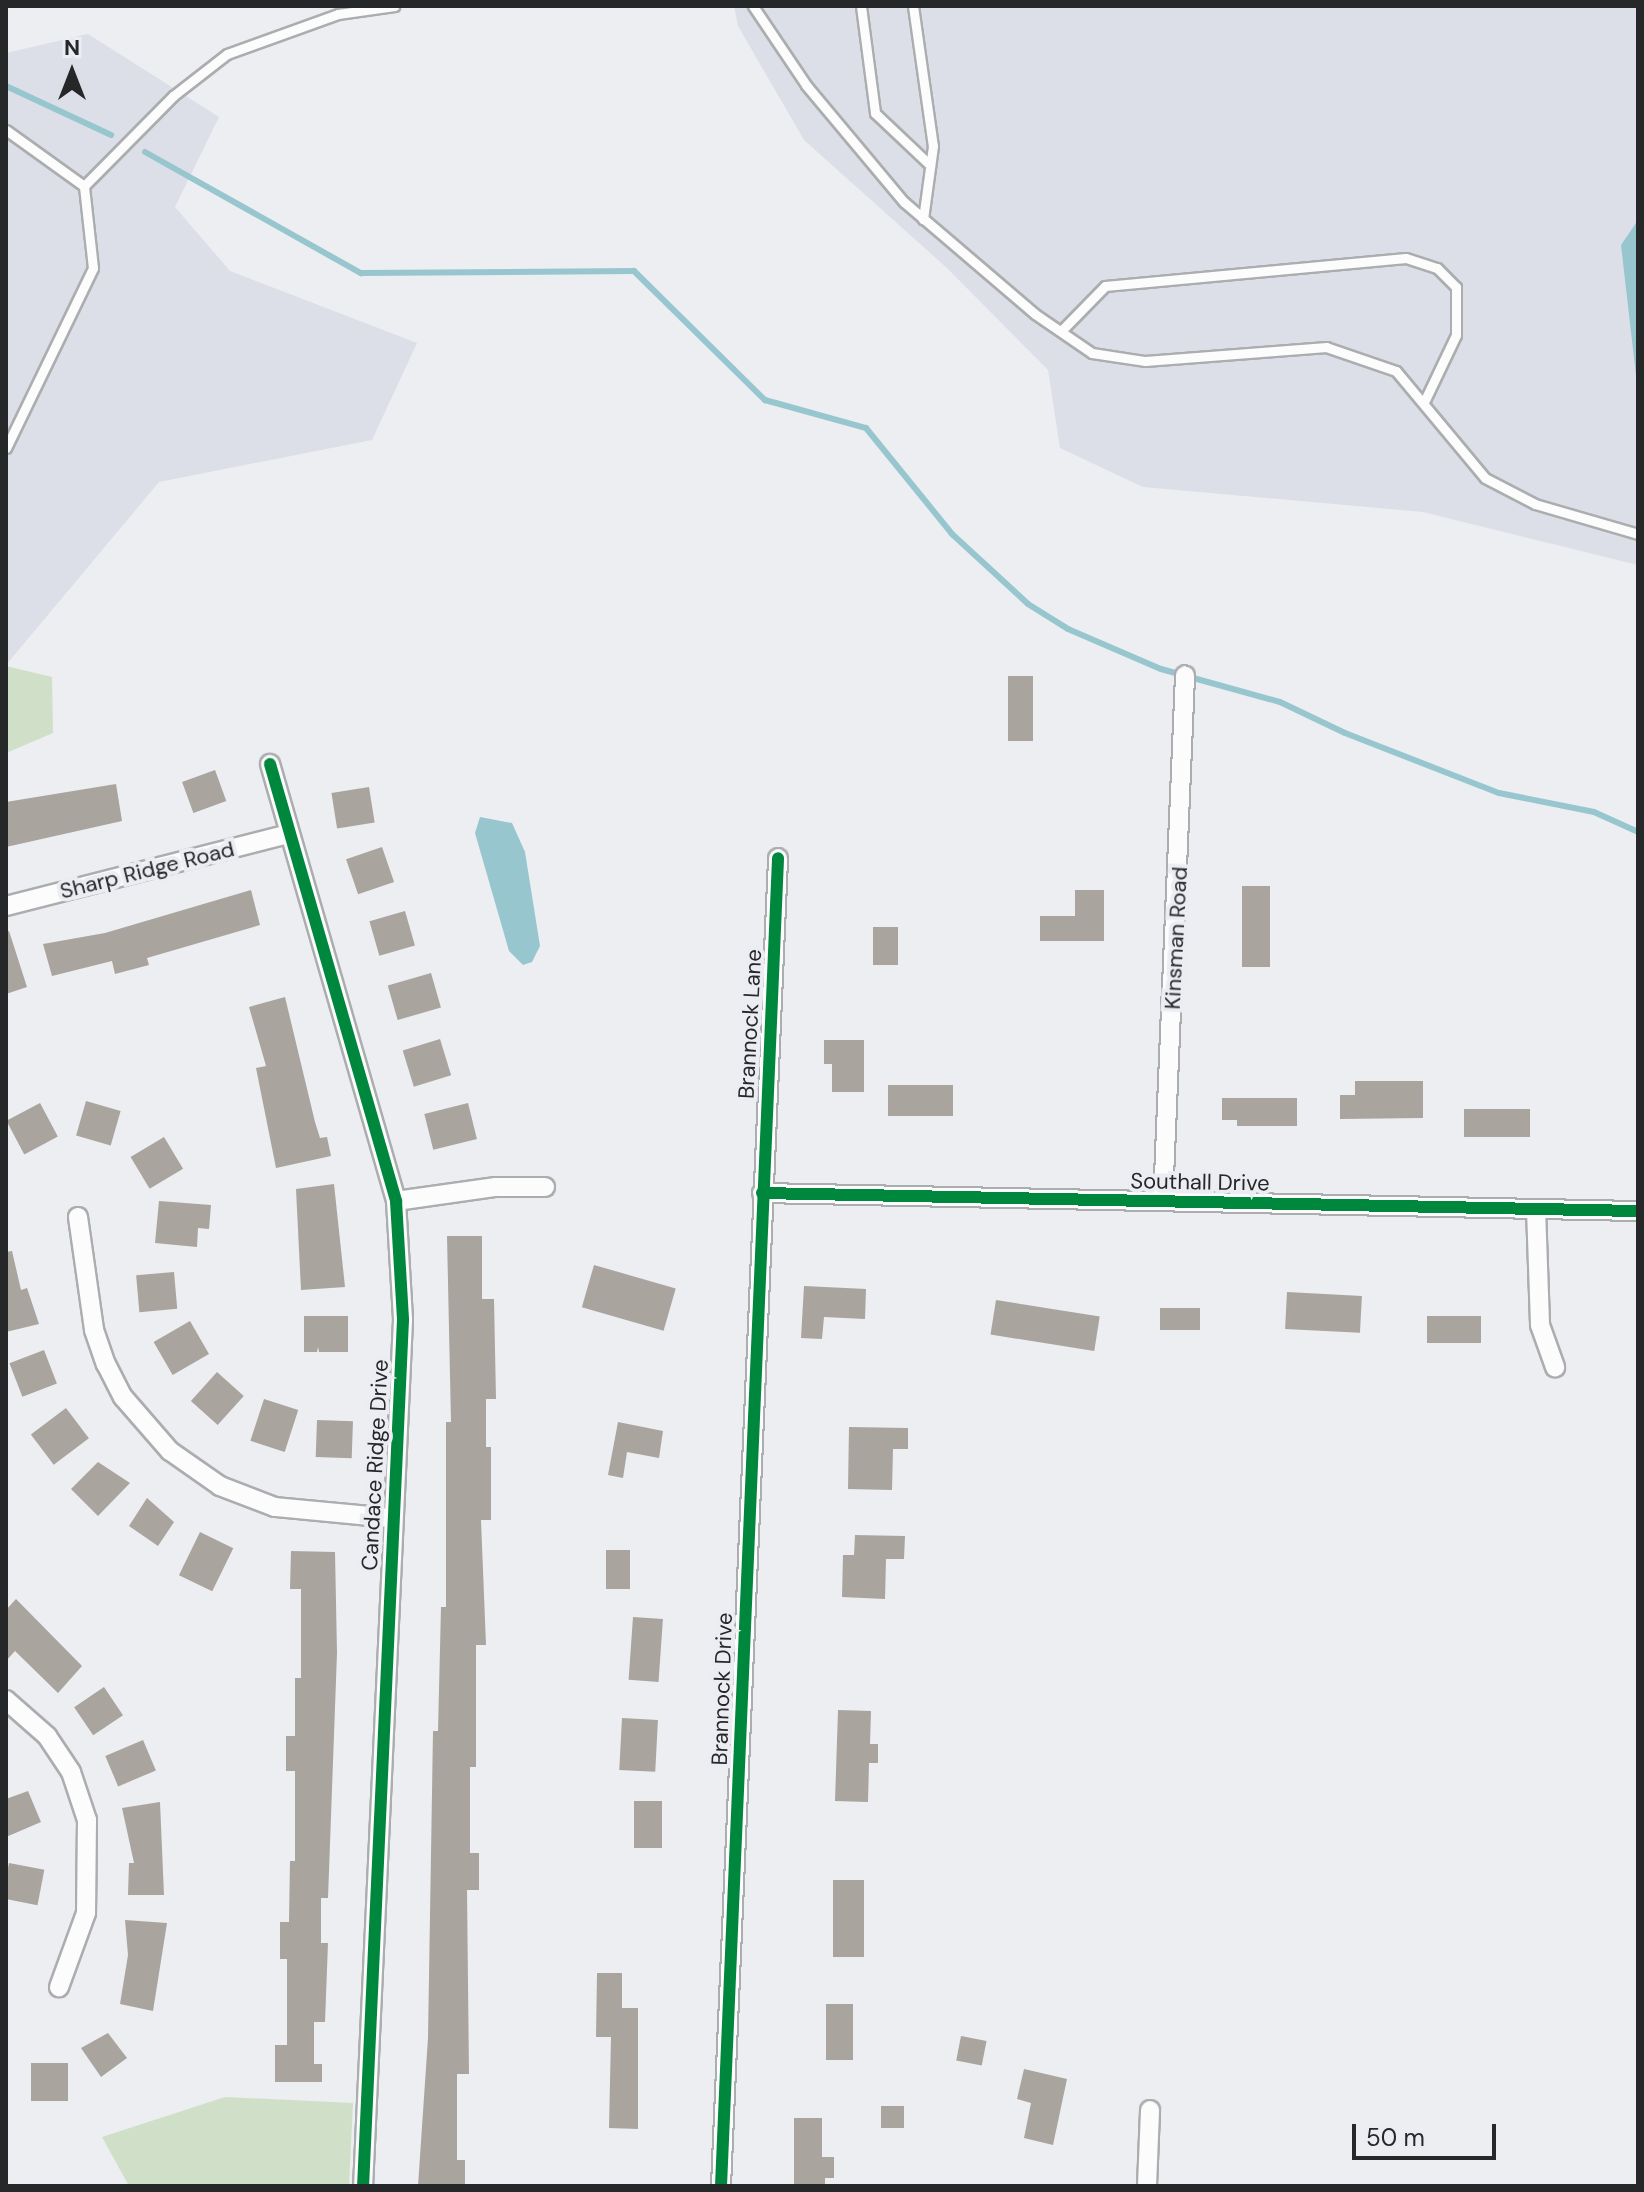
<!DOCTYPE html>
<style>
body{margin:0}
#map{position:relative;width:1644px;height:2192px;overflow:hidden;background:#eceef1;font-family:"DM Sans",sans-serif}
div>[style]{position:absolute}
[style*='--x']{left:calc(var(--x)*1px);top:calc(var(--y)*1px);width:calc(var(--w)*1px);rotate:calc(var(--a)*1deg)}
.built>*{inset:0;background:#dcdfe7}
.green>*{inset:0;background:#d0dfc8}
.water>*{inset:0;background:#98c6cf}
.stream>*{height:6px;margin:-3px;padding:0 3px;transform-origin:3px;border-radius:3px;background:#98c6cf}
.building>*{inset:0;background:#a9a49e;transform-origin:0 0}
.roads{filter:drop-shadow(2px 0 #abadae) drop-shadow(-2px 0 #abadae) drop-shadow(0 2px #abadae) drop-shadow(0 -2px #abadae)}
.lane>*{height:9px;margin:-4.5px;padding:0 4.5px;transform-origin:4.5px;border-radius:4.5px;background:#fcfcfd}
.street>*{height:18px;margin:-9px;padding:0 9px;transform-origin:9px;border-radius:9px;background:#fcfcfd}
.cycleway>*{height:12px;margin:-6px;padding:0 6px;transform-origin:6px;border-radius:6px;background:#00873e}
span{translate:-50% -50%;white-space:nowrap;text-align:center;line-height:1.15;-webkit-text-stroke:8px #ebedf2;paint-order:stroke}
.street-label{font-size:22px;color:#262729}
.frame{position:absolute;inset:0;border:8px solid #262729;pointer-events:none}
.north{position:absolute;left:32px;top:32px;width:80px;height:80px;-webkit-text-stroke:6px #ebedf2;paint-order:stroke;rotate:0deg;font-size:22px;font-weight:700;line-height:32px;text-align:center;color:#262729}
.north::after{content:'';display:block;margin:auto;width:28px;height:36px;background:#262729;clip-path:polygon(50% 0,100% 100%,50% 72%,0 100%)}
.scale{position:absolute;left:1352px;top:2124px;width:144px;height:36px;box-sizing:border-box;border:4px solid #262729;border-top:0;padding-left:10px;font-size:24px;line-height:28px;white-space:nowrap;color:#262729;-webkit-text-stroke:6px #ebedf2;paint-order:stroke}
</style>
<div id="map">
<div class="built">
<i style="clip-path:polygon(734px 6px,1638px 6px,1638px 565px,1423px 512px,1143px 487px,1060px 448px,1048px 370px,947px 268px,804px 140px,738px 26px)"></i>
<i style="clip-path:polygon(88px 34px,219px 117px,175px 207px,230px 271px,417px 343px,372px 440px,159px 482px,6px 665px,6px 53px)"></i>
</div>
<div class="green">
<i style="clip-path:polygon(6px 666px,52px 677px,53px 733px,6px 753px)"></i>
<i style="clip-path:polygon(225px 2097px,353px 2103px,349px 2186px,129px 2186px,102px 2137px)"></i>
</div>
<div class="water">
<i style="clip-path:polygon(1638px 220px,1638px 393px,1621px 245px)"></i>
<i style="clip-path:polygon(480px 817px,512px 823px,525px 852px,540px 946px,532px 962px,523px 965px,509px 951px,475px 833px)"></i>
</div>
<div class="stream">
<i style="--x:6;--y:86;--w:116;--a:25"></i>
<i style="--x:145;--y:152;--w:248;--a:29.3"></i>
<i style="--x:361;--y:273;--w:273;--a:-0.4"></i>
<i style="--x:634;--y:271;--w:184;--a:44.6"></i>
<i style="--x:765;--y:400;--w:105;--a:15.5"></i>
<i style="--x:866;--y:428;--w:136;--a:50.9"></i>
<i style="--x:952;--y:534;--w:103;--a:42.6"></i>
<i style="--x:1028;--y:604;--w:47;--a:32"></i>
<i style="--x:1068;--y:629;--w:101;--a:23.3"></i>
<i style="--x:1161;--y:669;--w:123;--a:15.5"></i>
<i style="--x:1280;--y:702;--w:72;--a:25.5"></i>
<i style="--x:1345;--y:733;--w:165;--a:21.3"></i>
<i style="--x:1499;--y:793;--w:97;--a:11.3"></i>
<i style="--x:1594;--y:812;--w:48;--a:24.4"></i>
</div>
<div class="building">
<i style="left:1008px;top:676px;width:25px;height:65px"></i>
<i style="left:215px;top:770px;width:33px;height:35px;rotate:70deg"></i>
<i style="clip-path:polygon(116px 784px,122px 821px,6px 847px,6px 802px)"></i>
<i style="left:369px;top:787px;width:36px;height:38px;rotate:81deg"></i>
<i style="left:382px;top:847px;width:37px;height:38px;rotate:71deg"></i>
<i style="left:1242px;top:886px;width:28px;height:81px"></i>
<i style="clip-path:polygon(251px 890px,260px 925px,147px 958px,149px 965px,115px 974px,112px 961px,52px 976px,43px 944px,105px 933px)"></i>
<i style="clip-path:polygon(1075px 890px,1104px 890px,1104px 941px,1040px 941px,1040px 916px,1075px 916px)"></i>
<i style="left:405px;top:911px;width:36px;height:37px;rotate:74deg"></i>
<i style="left:873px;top:927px;width:25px;height:38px"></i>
<i style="clip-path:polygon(9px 931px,27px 987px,6px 994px,6px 932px)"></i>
<i style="left:431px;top:973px;width:36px;height:45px;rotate:74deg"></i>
<i style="clip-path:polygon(285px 997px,315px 1122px,320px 1138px,327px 1137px,331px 1156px,276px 1168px,256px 1068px,266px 1066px,249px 1007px)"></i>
<i style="left:440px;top:1039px;width:38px;height:39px;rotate:73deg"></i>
<i style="clip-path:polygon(824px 1040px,864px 1040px,864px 1092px,832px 1092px,832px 1064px,824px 1064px)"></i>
<i style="clip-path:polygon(1355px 1081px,1423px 1081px,1423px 1118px,1340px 1119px,1340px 1095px,1355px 1095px)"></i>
<i style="left:888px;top:1085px;width:65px;height:31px"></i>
<i style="clip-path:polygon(1222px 1098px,1297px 1098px,1297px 1126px,1237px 1126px,1237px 1120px,1222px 1120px)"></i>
<i style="left:86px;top:1101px;width:36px;height:36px;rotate:16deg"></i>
<i style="left:40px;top:1103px;width:38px;height:38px;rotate:62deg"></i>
<i style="left:468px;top:1103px;width:37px;height:45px;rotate:76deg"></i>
<i style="left:1464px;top:1109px;width:66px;height:28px"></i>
<i style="left:164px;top:1137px;width:37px;height:39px;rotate:59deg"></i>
<i style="clip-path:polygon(334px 1184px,345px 1287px,301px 1290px,296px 1189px)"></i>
<i style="clip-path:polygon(159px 1201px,211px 1205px,209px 1229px,198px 1228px,197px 1247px,155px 1243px)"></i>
<i style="clip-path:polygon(447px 1236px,482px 1236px,482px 1299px,494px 1299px,496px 1399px,486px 1399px,486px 1447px,491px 1447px,491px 1520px,481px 1520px,486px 1645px,476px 1645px,476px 1767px,470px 1767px,470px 1853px,479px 1853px,479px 1890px,467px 1890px,469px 2074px,457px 2074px,457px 2160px,465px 2160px,465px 2186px,418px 2186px,428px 2038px,433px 1731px,438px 1731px,441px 1607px,446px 1607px,446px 1422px,451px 1422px)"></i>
<i style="clip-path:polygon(12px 1251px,21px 1290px,27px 1288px,39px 1324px,6px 1332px,6px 1252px)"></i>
<i style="left:594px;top:1265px;width:85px;height:44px;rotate:16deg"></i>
<i style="left:174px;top:1272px;width:37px;height:38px;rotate:85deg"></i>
<i style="clip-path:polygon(804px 1286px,866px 1289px,865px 1319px,824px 1317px,822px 1339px,801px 1338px)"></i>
<i style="left:1287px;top:1292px;width:75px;height:37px;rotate:3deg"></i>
<i style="left:996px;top:1300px;width:105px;height:35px;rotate:9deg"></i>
<i style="left:1160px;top:1308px;width:40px;height:22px"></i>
<i style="clip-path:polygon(304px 1316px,348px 1316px,348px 1352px,319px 1352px,318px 1347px,317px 1352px,304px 1352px)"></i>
<i style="left:1427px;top:1316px;width:54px;height:27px"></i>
<i style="left:190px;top:1321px;width:38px;height:42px;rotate:60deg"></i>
<i style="left:44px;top:1350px;width:36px;height:37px;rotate:69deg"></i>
<i style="left:217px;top:1372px;width:36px;height:39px;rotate:42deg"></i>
<i style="left:264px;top:1399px;width:36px;height:44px;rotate:18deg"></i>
<i style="left:66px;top:1408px;width:38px;height:44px;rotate:53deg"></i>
<i style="left:317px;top:1420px;width:36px;height:37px;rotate:2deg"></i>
<i style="clip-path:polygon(618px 1422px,663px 1431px,659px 1458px,627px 1452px,623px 1478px,608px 1475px)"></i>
<i style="clip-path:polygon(849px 1427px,908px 1428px,908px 1449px,893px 1449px,892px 1490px,848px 1489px)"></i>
<i style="clip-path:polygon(98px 1462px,130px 1483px,98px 1516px,71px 1489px)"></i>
<i style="clip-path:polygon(147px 1498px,174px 1522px,158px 1546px,129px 1526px)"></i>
<i style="left:200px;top:1532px;width:37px;height:48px;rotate:26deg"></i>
<i style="clip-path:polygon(855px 1535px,905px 1536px,904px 1559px,886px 1559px,885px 1599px,842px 1597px,843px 1555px,854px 1555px)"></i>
<i style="left:606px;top:1550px;width:24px;height:39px"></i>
<i style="clip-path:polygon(291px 1551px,335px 1552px,337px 1653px,328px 1898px,321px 1898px,321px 1943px,328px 1943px,325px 2022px,314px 2022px,314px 2064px,322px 2064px,322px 2082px,275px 2082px,275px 2045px,287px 2045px,287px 1959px,280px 1959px,280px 1922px,289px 1922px,290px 1861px,295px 1861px,295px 1771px,286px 1771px,286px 1736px,295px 1736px,295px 1678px,301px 1678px,301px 1589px,290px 1589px)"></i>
<i style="clip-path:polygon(16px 1599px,82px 1666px,58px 1693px,15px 1651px,6px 1661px,6px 1610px)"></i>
<i style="left:633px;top:1617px;width:30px;height:63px;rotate:4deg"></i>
<i style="left:104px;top:1687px;width:34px;height:36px;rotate:56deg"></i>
<i style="clip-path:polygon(838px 1710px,871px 1711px,870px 1744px,878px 1744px,878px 1763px,869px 1763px,868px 1802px,835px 1801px)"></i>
<i style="left:622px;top:1718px;width:36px;height:52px;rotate:3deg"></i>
<i style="left:143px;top:1740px;width:33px;height:41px;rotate:67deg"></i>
<i style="clip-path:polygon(28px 1791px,41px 1822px,6px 1837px,6px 1799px)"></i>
<i style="left:634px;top:1801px;width:28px;height:47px"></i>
<i style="clip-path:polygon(160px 1802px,164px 1895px,128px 1895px,129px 1863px,134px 1863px,122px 1808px)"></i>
<i style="left:9px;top:1863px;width:36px;height:36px;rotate:11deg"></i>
<i style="left:833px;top:1880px;width:31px;height:77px"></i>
<i style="clip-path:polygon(125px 1920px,167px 1923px,153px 2011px,120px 2004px,128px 1955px)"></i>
<i style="clip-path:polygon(597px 1973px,622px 1973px,622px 2008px,638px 2008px,638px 2129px,609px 2128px,611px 2037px,596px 2037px)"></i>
<i style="left:826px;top:2004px;width:27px;height:56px"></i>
<i style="clip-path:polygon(108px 2033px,127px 2058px,101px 2077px,81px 2048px)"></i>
<i style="left:961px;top:2036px;width:26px;height:25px;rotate:11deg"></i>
<i style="left:31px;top:2063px;width:37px;height:38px"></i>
<i style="clip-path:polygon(1024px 2069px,1067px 2079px,1053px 2145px,1024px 2138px,1031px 2103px,1017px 2099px)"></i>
<i style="left:881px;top:2106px;width:23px;height:22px"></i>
<i style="clip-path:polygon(794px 2118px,822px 2118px,822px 2157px,834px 2157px,834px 2178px,825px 2178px,825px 2186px,794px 2186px)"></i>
</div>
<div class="roads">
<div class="lane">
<i style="--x:753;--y:6;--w:95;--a:56.1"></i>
<i style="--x:806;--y:85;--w:153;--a:50.1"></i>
<i style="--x:904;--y:202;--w:172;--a:40.5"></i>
<i style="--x:1035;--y:314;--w:69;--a:34.4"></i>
<i style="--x:1092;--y:353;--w:54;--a:8.6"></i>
<i style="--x:1145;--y:361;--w:182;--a:-4.4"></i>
<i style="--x:1326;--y:347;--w:74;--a:18.9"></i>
<i style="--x:1396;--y:371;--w:139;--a:50.2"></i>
<i style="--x:1485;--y:478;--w:56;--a:27.5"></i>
<i style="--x:1535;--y:504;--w:107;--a:16.2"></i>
<i style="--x:861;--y:6;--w:108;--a:82.5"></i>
<i style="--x:875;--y:113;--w:76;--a:43.4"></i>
<i style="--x:913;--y:6;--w:141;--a:81.9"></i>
<i style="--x:933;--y:146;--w:74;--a:97.8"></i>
<i style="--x:6;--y:130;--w:96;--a:35.7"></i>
<i style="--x:1061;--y:331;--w:63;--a:-45.6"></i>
<i style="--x:1105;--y:286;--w:302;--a:-5.3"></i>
<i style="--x:1406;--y:258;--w:33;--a:18"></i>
<i style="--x:1437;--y:268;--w:27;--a:45"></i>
<i style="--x:1456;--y:287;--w:48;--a:90"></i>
<i style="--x:1456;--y:335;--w:72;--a:115.5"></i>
<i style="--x:6;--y:448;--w:200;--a:-64.2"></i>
<i style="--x:93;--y:268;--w:82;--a:-96.3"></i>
<i style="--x:84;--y:186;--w:127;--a:-45.3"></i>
<i style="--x:173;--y:96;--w:68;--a:-37.9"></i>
<i style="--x:227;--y:54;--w:118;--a:-19.8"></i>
<i style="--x:338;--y:14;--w:57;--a:-8.1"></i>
</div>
<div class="street">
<i style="--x:270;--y:764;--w:455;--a:73.9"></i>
<i style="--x:396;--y:1201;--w:119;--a:86.6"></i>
<i style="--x:403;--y:1320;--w:867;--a:92.64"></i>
<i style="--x:6;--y:906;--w:291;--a:-14.3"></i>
<i style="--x:762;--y:1193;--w:876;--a:1.18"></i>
<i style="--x:396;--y:1201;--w:101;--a:-8"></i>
<i style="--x:496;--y:1187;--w:49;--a:0"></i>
<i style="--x:1163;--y:1201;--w:526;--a:-87.6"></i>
<i style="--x:1536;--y:1209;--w:116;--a:88"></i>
<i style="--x:1540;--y:1325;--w:45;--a:70.3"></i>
<i style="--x:78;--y:1217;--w:114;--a:81.9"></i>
<i style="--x:94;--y:1330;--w:36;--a:71"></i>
<i style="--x:106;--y:1364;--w:37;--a:63"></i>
<i style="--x:123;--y:1397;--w:72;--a:49"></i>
<i style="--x:170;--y:1451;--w:61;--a:35"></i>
<i style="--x:220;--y:1486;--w:59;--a:20.9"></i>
<i style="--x:275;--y:1507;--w:118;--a:5.4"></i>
<i style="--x:6;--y:1700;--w:55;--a:41.3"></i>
<i style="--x:47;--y:1736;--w:43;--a:56.3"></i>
<i style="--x:71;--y:1772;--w:51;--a:71.6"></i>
<i style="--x:87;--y:1820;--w:93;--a:90.6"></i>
<i style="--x:86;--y:1913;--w:79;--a:110"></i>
<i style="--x:721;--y:2186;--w:1329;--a:-87.54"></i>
<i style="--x:1147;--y:2186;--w:76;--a:-87.7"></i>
</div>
</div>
<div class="cycleway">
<i style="--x:270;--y:764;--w:455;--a:73.9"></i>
<i style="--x:396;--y:1201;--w:119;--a:86.6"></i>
<i style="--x:403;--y:1320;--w:867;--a:92.64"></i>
<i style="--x:762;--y:1193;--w:876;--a:1.18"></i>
<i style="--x:721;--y:2186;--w:1329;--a:-87.54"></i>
</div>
<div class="street-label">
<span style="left:147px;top:870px;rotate:-14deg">Sharp Ridge Road</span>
<span style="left:1176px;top:938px;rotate:-87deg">Kinsman Road</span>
<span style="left:750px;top:1024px;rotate:-87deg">Brannock Lane</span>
<span style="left:1200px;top:1182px;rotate:1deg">Southall Drive</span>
<span style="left:375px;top:1465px;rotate:-87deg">Candace Ridge Drive</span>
<span style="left:722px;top:1689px;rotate:-88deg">Brannock Drive</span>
</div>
<div class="frame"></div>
<div class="north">N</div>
<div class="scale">50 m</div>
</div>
